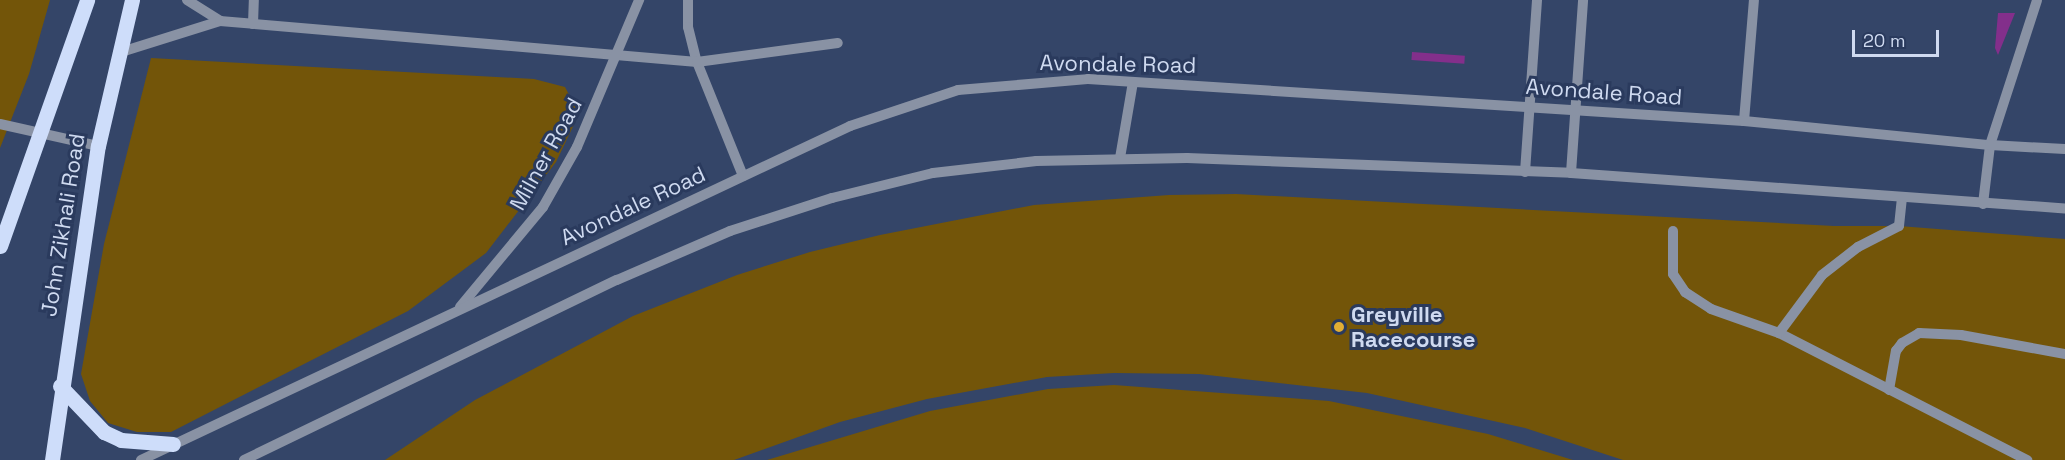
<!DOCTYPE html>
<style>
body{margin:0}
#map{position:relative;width:2065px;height:460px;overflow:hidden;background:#344568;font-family:"Space Grotesk",sans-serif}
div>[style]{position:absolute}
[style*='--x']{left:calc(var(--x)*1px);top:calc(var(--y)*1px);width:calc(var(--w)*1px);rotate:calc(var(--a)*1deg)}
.green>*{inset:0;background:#735509}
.water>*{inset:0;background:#832f8b;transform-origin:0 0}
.minor>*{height:10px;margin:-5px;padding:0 5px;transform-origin:5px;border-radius:5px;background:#8992a4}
.major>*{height:15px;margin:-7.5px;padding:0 7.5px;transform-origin:7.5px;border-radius:7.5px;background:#ceddfa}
.dots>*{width:16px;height:16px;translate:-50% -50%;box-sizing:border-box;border:3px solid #2a3a5d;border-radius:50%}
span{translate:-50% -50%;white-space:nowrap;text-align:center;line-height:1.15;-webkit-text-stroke:6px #2a3a5d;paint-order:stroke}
.street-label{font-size:22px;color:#cfdaf0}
.poi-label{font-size:22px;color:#cfdaf0;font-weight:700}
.left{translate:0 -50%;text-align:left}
.scale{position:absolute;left:1852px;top:30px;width:87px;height:27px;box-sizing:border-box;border:3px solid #cfdaf0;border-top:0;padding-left:8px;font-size:18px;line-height:21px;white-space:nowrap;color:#cfdaf0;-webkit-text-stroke:4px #2a3a5d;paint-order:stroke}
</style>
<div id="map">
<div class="green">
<i style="clip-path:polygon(0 0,50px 0,29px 74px,0 148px)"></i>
<i style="clip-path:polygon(151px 58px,534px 79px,565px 87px,579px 114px,556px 162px,486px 253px,408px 311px,171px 432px,137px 432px,108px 423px,90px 401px,81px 374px,104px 244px)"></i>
<i style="clip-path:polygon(1236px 194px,1834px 226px,1899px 226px,2065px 239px,2065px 460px,1623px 460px,1525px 428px,1367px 393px,1199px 374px,1114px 373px,1047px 377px,927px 399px,840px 422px,734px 460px,385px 460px,475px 400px,633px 316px,737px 275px,810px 252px,880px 235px,1034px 205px,1169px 195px)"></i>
<i style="clip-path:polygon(1114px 385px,1329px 401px,1488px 434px,1573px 460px,767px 460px,930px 411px,1048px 389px)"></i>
</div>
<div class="water">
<i style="clip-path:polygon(1998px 13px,2015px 13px,1998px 55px,1995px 48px)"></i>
<i style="left:1412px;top:52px;width:53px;height:8px;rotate:4deg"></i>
</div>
<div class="minor">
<i style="--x:187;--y:0;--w:39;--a:32"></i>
<i style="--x:688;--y:0;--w:27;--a:90"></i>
<i style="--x:688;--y:27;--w:36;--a:76"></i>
<i style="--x:697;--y:62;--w:123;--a:68"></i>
<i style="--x:253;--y:24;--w:24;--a:-88"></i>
<i style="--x:118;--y:53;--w:107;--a:-17.4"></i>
<i style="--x:220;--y:21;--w:479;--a:4.9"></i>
<i style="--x:697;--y:62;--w:142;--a:-7.7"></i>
<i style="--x:1744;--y:121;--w:121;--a:-85.3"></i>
<i style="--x:0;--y:124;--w:100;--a:12.7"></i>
<i style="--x:1120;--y:158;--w:77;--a:-80.3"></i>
<i style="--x:1525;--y:172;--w:172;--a:-86"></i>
<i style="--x:1571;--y:173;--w:173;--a:-86"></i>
<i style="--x:1983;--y:204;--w:59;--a:-83.2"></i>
<i style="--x:1990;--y:145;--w:152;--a:-72"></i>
<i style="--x:1673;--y:231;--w:43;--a:90"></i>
<i style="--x:1673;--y:274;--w:22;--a:56"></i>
<i style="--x:1685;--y:292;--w:31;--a:33"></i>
<i style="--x:1711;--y:309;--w:72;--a:19.4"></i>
<i style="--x:1779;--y:333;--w:279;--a:27.1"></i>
<i style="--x:460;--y:307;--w:130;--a:-50.3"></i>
<i style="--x:543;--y:207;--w:69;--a:-60.5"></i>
<i style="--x:577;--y:147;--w:160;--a:-67.1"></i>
<i style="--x:1779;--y:333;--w:72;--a:-53.4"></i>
<i style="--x:1822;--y:275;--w:46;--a:-37.9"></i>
<i style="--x:1858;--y:247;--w:46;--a:-27.1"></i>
<i style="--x:1899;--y:226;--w:28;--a:-84"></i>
<i style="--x:1889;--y:390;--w:40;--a:-80"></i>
<i style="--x:1896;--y:351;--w:10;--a:-53"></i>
<i style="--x:1902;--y:343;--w:20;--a:-30"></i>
<i style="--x:1919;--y:333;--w:42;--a:2.7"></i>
<i style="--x:1961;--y:335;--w:106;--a:10.4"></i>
<i style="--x:141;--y:460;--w:784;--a:-25.22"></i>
<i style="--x:850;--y:126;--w:114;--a:-18.4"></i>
<i style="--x:958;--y:90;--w:130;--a:-4.8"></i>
<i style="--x:1088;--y:79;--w:657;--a:3.66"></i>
<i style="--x:1744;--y:121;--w:247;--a:5.6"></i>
<i style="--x:1990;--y:145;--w:75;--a:3.1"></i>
<i style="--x:244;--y:460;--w:414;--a:-25.8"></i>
<i style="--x:617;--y:280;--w:123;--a:-23.4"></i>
<i style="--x:730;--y:231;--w:107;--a:-17.9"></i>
<i style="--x:832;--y:198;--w:104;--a:-13.9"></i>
<i style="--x:933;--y:173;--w:104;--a:-6.6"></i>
<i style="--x:1036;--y:161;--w:151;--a:-1.1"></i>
<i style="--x:1187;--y:158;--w:384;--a:2.2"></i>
<i style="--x:1571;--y:173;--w:495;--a:4.1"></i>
</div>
<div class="major">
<i style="--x:0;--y:246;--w:261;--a:-70.5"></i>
<i style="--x:60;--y:386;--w:64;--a:46.3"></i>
<i style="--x:104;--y:432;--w:19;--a:25"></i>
<i style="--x:121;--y:440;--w:52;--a:4.4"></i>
<i style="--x:52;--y:460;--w:317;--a:-81.7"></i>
<i style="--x:98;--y:146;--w:150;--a:-76.9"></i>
</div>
<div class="dots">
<i style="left:1339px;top:327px;background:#e2ae34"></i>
</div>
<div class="street-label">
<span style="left:1118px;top:64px;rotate:1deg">Avondale Road</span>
<span style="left:1604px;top:92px;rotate:4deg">Avondale Road</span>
<span style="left:546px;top:154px;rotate:-61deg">Milner Road</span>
<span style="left:633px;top:206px;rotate:-25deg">Avondale Road</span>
<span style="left:63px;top:225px;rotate:-81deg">John Zikhali Road</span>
</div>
<div class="poi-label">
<span class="left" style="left:1351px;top:327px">Greyville<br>Racecourse</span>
</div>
<div class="scale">20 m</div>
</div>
